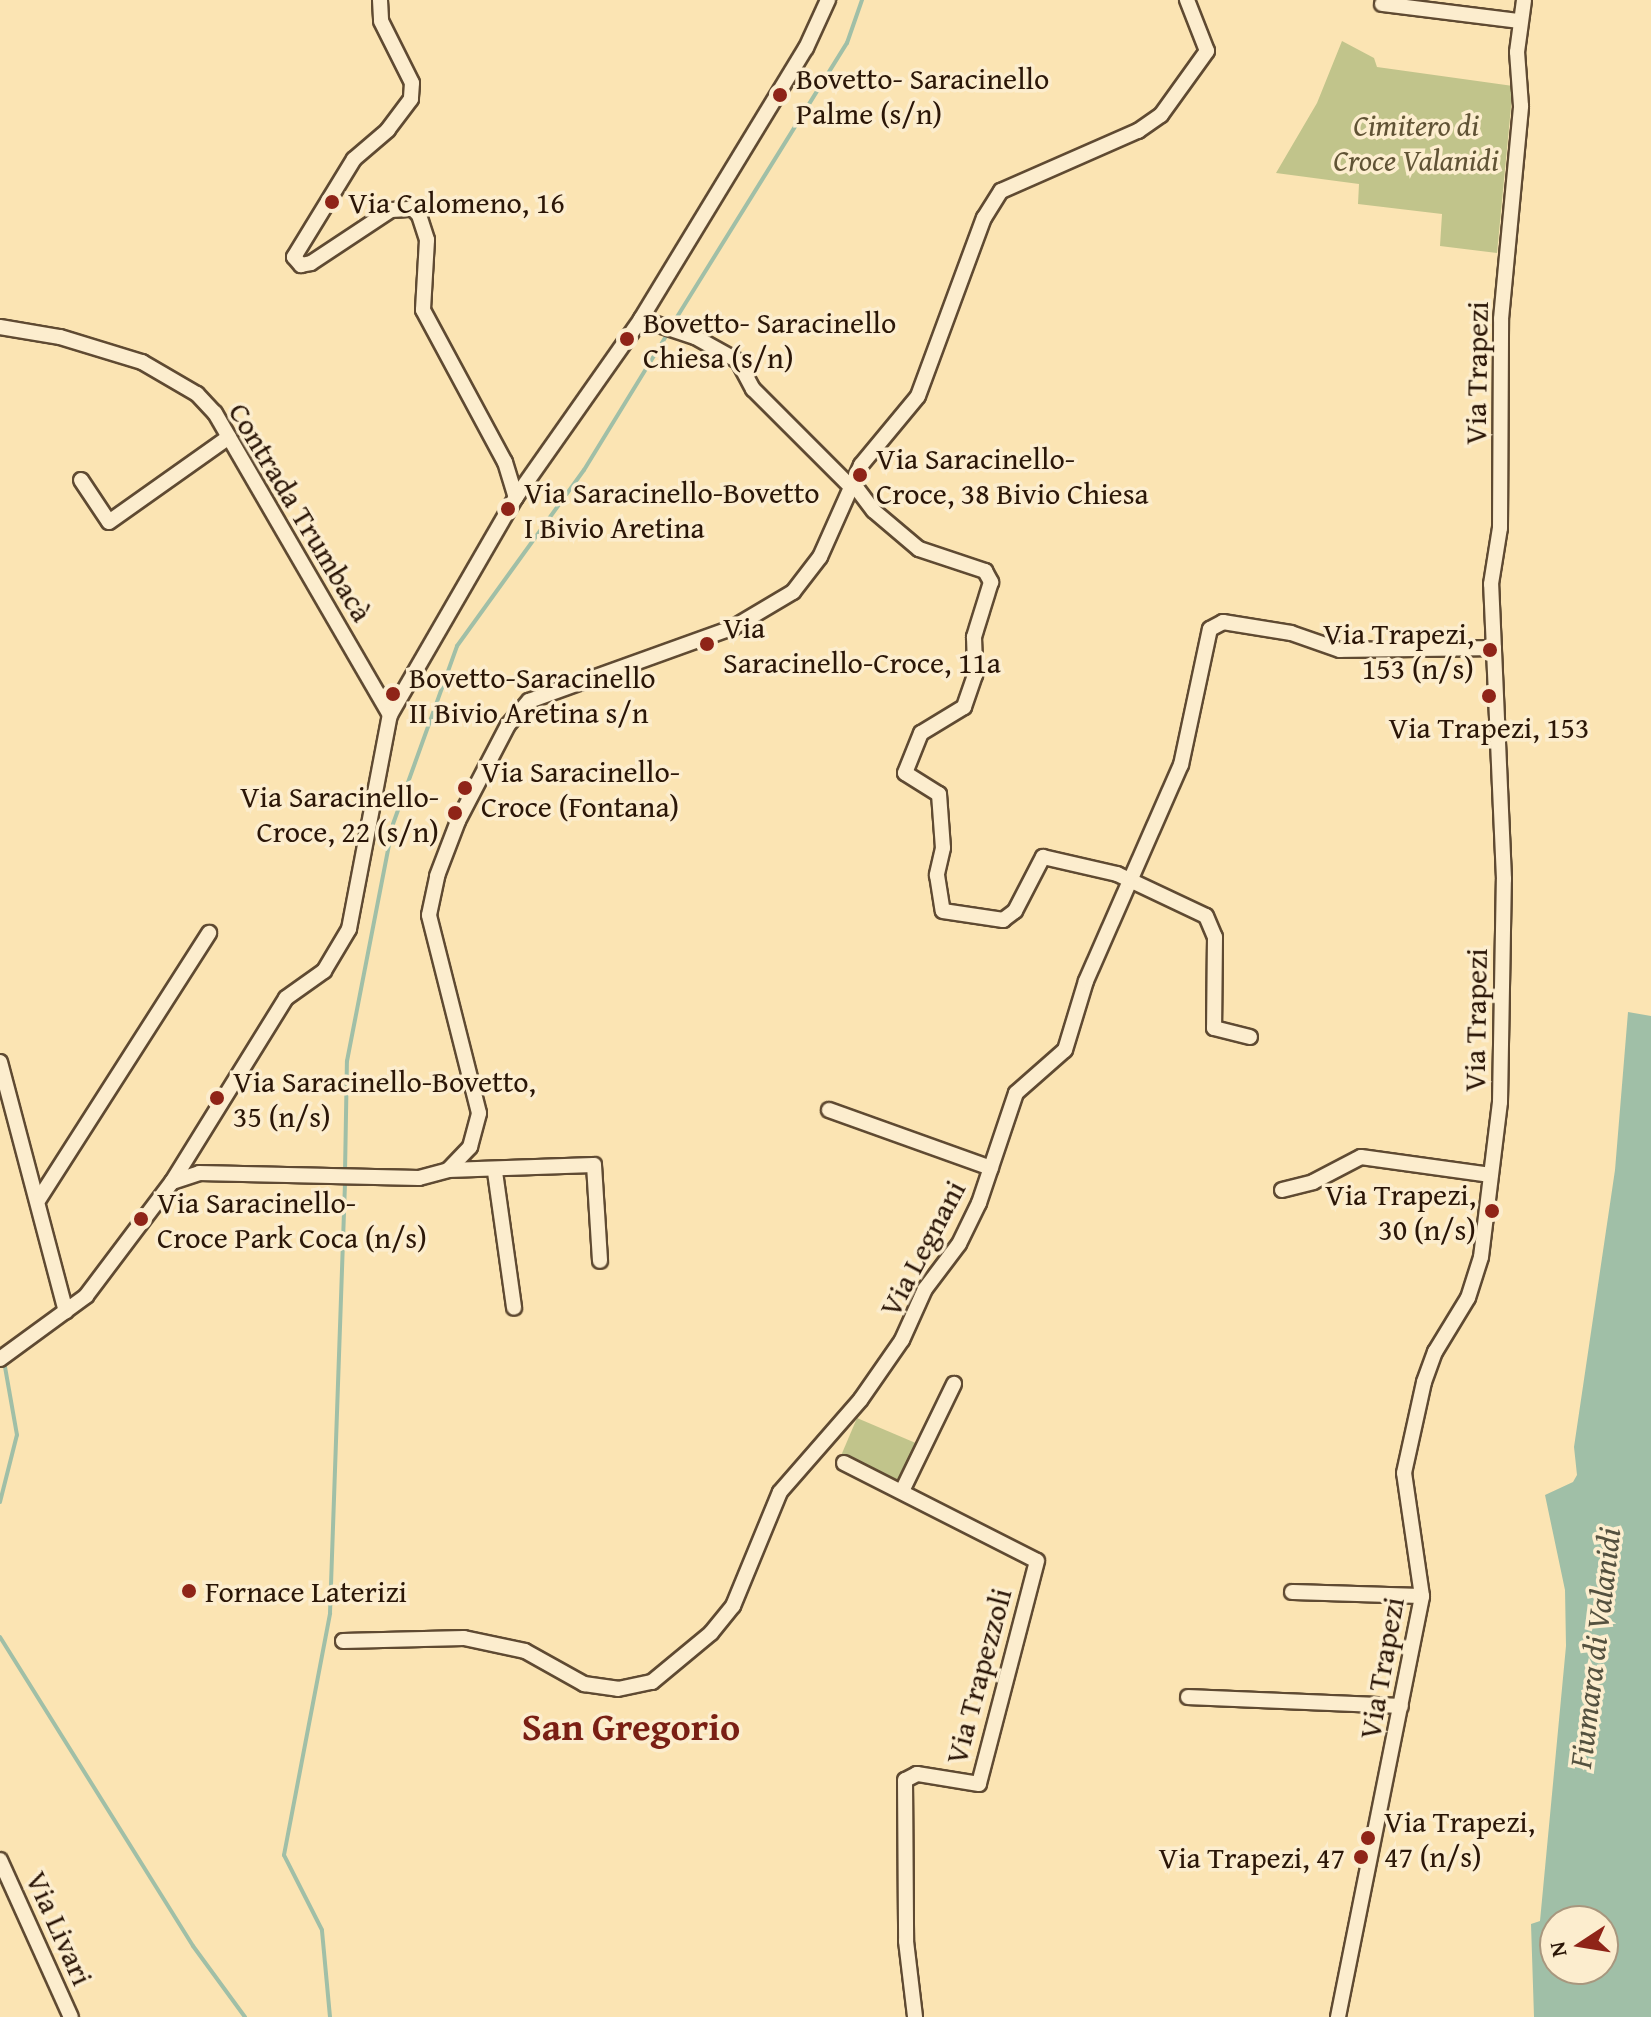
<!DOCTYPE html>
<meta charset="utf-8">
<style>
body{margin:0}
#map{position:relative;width:1651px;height:2017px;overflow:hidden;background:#fbe4b3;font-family:"Gentium Book Plus",serif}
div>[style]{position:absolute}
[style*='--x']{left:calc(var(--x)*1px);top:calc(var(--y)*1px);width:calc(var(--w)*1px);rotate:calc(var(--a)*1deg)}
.green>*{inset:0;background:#c1c48b;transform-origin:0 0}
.water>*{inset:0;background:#a0bfa7}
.stream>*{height:4px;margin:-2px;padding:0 2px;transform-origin:2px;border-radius:2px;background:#a0bfa7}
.roads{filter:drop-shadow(2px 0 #5f4a32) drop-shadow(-2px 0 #5f4a32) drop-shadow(0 2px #5f4a32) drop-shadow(0 -2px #5f4a32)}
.minor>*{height:14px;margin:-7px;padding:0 7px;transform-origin:7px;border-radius:7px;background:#fcedce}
.dots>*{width:22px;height:22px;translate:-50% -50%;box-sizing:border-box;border:4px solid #fcedce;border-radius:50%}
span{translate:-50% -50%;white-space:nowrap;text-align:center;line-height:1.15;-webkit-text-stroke:7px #fcedce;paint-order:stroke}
.poi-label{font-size:30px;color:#2b1607}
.left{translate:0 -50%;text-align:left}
.right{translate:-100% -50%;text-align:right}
.park-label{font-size:30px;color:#605335;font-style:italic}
.street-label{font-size:30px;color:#2b1607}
.water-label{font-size:32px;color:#54513f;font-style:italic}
.district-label{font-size:38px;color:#7a1f14;font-weight:700}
.north{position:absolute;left:1539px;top:1905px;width:80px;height:80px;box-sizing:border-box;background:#fcedce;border:2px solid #a8977e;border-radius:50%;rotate:258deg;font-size:22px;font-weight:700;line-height:32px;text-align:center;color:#2b1607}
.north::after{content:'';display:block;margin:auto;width:28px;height:36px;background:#8f2418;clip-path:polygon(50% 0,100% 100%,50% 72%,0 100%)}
</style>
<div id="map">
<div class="green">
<i style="clip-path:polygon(1342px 41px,1374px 58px,1377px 67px,1513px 86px,1497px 253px,1440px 246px,1442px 214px,1358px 204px,1359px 184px,1276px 173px,1317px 103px)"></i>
<i style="left:857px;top:1418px;width:65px;height:41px;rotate:23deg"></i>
</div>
<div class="water">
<i style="clip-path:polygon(evenodd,1628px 1012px,1651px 1016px,1651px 2017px,1534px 2017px,1531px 1924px,1540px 1921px,1566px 1646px,1565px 1590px,1545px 1495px,1573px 1482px,1577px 1475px,1574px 1447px,1615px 1170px,1628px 1012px,1555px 1921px,1603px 1921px,1603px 1969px,1555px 1969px,1555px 1921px)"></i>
</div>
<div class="stream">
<i style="--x:672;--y:325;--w:332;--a:-58.2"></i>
<i style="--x:847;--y:43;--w:46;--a:-70.8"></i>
<i style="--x:345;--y:1172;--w:111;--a:-89"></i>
<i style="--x:347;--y:1061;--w:241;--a:-79"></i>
<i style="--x:393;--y:824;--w:189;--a:-70.2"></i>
<i style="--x:457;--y:646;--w:217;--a:-54.2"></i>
<i style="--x:584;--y:470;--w:161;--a:-58.5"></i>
<i style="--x:0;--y:1502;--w:69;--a:-75.8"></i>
<i style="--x:17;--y:1435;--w:75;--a:-100"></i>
<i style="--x:0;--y:1637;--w:364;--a:58"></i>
<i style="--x:193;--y:1946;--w:88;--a:53.8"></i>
<i style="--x:330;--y:2017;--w:87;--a:-95.3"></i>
<i style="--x:322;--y:1930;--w:84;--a:-116.9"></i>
<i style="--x:284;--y:1855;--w:246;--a:-79.2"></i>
<i style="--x:330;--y:1613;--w:432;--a:-88"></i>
</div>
<div class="roads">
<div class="minor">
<i style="--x:380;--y:0;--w:21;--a:87"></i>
<i style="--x:381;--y:21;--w:69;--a:63.4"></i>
<i style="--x:412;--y:83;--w:16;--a:94"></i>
<i style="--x:411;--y:99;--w:39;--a:127"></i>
<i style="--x:388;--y:130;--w:45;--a:139.5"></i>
<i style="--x:354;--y:159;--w:115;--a:121.5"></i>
<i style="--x:294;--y:257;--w:11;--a:49"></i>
<i style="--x:301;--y:265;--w:10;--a:-11"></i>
<i style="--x:311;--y:263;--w:96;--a:-33.5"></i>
<i style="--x:391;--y:210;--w:22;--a:-3"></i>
<i style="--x:413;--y:209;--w:8;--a:45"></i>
<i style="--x:419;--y:215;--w:26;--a:72"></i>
<i style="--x:427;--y:240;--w:70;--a:93.3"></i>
<i style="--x:423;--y:310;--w:173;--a:61.7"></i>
<i style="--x:505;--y:462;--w:37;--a:73"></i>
<i style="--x:1382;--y:4;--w:138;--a:7.1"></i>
<i style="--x:641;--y:319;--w:57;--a:18.4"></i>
<i style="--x:695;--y:337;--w:49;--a:29.2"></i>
<i style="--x:738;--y:361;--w:32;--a:62"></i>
<i style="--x:753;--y:389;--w:137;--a:45"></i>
<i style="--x:0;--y:327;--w:61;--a:9.5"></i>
<i style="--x:60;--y:337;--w:86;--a:17"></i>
<i style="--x:142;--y:362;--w:64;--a:30.2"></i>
<i style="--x:197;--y:394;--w:26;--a:47"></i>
<i style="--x:215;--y:413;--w:349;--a:59.9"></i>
<i style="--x:81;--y:480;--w:50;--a:56.3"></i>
<i style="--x:109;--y:522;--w:147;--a:-35.3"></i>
<i style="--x:852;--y:482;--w:36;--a:53"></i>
<i style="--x:874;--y:511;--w:59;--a:40.2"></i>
<i style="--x:919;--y:549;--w:70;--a:18.4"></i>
<i style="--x:985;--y:571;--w:13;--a:61"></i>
<i style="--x:991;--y:582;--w:58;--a:107.2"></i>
<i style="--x:974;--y:637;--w:38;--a:88"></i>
<i style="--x:975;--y:675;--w:34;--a:109"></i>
<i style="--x:964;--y:707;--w:50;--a:148.8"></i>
<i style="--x:921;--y:733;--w:43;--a:111.8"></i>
<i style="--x:905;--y:773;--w:40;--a:32"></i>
<i style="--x:939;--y:794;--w:54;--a:85.8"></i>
<i style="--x:943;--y:848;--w:28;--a:103"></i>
<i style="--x:937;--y:875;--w:36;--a:81"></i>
<i style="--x:943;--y:911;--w:61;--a:8.5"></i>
<i style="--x:1003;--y:920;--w:15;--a:-37"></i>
<i style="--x:1015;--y:911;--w:61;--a:-62.6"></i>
<i style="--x:1043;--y:857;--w:76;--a:12.9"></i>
<i style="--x:1117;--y:874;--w:98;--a:25.3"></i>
<i style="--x:1206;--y:916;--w:23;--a:67"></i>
<i style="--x:1215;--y:937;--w:91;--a:90.6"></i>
<i style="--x:1214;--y:1028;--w:37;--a:14"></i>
<i style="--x:0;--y:1062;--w:258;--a:75.2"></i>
<i style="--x:829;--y:1110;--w:172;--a:19.7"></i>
<i style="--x:448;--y:1170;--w:146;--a:-2"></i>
<i style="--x:594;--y:1165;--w:96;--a:86.4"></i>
<i style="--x:495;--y:1172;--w:137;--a:82"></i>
<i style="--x:172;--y:1182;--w:216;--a:-58.2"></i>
<i style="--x:286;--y:998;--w:47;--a:-35.4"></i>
<i style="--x:324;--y:971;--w:49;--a:-59.2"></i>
<i style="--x:349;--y:929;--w:218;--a:-79.2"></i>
<i style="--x:390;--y:715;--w:252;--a:-60"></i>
<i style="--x:516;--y:497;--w:218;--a:-54.9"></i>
<i style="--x:641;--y:319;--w:317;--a:-58.7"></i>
<i style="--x:806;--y:48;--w:53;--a:-65.4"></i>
<i style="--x:1282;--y:1190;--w:32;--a:-14"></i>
<i style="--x:1313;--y:1182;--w:54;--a:-27.5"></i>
<i style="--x:1361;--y:1157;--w:131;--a:7.9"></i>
<i style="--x:39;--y:1199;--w:316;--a:-57.4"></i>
<i style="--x:0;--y:1359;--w:107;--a:-36.2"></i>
<i style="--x:86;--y:1296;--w:143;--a:-53"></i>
<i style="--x:172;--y:1182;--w:28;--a:-18"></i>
<i style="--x:199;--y:1173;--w:220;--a:1.3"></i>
<i style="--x:419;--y:1178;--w:30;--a:-15"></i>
<i style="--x:448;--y:1170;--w:32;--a:-46"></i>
<i style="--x:470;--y:1147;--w:35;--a:-75"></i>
<i style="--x:479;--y:1113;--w:204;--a:-104.2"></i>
<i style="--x:429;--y:915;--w:40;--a:-78"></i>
<i style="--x:437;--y:876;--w:59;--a:-69.1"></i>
<i style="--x:458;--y:821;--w:108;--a:-62.5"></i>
<i style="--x:508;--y:725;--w:32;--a:-49"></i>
<i style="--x:529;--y:701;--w:218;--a:-19.8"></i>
<i style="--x:734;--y:627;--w:69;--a:-30.7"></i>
<i style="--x:793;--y:592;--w:44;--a:-52.4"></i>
<i style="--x:820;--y:557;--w:101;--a:-66"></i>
<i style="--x:861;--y:465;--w:89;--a:-50.4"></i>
<i style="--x:918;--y:396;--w:190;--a:-69.7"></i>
<i style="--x:984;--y:218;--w:32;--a:-58"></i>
<i style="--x:1001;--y:191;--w:150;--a:-23.7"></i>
<i style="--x:1138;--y:131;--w:28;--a:-35"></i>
<i style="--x:1161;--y:115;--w:79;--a:-54.3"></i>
<i style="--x:1207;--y:51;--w:55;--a:-111.4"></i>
<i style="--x:844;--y:1463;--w:216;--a:26.9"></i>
<i style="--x:1037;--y:1561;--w:230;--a:104.6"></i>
<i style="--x:979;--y:1784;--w:63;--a:-170.8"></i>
<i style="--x:917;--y:1774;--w:13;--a:153"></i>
<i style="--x:905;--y:1780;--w:161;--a:89.6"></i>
<i style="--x:906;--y:1941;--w:77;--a:83.2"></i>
<i style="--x:903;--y:1489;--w:117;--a:-64.1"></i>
<i style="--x:1292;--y:1592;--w:130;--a:1.8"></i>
<i style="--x:343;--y:1641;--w:121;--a:-1.4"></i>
<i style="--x:464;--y:1638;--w:62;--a:12"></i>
<i style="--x:525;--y:1651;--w:68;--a:29.2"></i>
<i style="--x:584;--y:1684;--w:34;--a:8"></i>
<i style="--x:618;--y:1689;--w:35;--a:-12"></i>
<i style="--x:652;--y:1682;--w:77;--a:-39.7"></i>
<i style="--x:711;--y:1633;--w:35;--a:-51"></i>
<i style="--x:733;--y:1606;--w:123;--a:-67.6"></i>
<i style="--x:780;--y:1492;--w:123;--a:-48.9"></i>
<i style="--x:861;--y:1399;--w:72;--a:-55.2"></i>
<i style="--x:902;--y:1340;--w:56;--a:-65.7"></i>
<i style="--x:925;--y:1289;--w:56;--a:-52.9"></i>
<i style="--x:959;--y:1244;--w:46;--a:-64"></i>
<i style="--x:979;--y:1203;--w:116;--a:-71.4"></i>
<i style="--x:1016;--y:1093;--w:65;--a:-41.3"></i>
<i style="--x:1065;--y:1050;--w:72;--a:-73.1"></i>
<i style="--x:1086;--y:981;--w:236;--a:-66.3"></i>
<i style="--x:1181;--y:765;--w:139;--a:-78"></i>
<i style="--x:1210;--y:629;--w:15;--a:-28"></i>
<i style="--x:1223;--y:622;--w:69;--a:9.2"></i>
<i style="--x:1291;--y:633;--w:52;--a:19.1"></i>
<i style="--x:1340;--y:650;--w:154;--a:-0.7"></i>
<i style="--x:1188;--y:1697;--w:213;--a:2.4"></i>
<i style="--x:0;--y:1860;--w:172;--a:65.7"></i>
<i style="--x:1338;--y:2017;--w:429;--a:-78.7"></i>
<i style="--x:1422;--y:1596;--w:124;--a:-98.3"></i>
<i style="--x:1404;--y:1473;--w:93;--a:-77.6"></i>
<i style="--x:1424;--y:1382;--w:32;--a:-70"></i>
<i style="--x:1435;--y:1352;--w:63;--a:-58.6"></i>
<i style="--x:1468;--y:1298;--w:43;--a:-72.4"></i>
<i style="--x:1481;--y:1257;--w:156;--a:-83"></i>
<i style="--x:1500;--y:1102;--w:223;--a:-89"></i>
<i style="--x:1504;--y:879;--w:295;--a:-92.5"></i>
<i style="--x:1491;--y:584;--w:57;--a:-80.9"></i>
<i style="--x:1500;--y:528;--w:209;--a:-89.7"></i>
<i style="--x:1501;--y:319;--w:214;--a:-84.6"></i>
<i style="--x:1521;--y:106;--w:54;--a:-94.2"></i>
<i style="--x:1517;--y:52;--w:52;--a:-82.3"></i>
</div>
</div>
<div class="dots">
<i style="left:780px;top:95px;background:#8f2418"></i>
<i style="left:332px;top:202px;background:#8f2418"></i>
<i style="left:627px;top:339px;background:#8f2418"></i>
<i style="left:860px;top:475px;background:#8f2418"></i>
<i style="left:508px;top:509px;background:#8f2418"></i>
<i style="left:707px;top:644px;background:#8f2418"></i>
<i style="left:1490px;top:650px;background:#8f2418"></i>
<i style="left:393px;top:694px;background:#8f2418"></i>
<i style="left:1489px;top:696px;background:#8f2418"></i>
<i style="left:465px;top:788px;background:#8f2418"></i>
<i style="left:455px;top:813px;background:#8f2418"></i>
<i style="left:217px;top:1098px;background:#8f2418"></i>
<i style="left:1492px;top:1211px;background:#8f2418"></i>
<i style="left:141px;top:1219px;background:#8f2418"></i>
<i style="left:189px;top:1591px;background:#8f2418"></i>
<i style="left:1368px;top:1838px;background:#8f2418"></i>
<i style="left:1361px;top:1857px;background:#8f2418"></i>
</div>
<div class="poi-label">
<span class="left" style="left:796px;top:95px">Bovetto- Saracinello<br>Palme (s/n)</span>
<span class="left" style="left:348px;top:202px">Via Calomeno, 16</span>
<span class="left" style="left:643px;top:339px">Bovetto- Saracinello<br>Chiesa (s/n)</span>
<span class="left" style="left:876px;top:475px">Via Saracinello-<br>Croce, 38 Bivio Chiesa</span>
<span class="left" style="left:524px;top:509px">Via Saracinello-Bovetto<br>I Bivio Aretina</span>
<span class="left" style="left:723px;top:644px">Via<br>Saracinello-Croce, 11a</span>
<span class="right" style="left:1474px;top:650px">Via Trapezi,<br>153 (n/s)</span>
<span class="left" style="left:409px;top:694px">Bovetto-Saracinello<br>II Bivio Aretina s/n</span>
<span style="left:1489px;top:727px">Via Trapezi, 153</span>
<span class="left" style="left:481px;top:788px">Via Saracinello-<br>Croce (Fontana)</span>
<span class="right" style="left:439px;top:813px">Via Saracinello-<br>Croce, 22 (s/n)</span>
<span class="left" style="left:233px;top:1098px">Via Saracinello-Bovetto,<br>35 (n/s)</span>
<span class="right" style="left:1476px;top:1211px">Via Trapezi,<br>30 (n/s)</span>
<span class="left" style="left:157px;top:1219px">Via Saracinello-<br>Croce Park Coca (n/s)</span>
<span class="left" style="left:205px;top:1591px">Fornace Laterizi</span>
<span class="left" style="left:1384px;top:1838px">Via Trapezi,<br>47 (n/s)</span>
<span class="right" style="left:1345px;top:1857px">Via Trapezi, 47</span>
</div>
<div class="park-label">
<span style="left:1416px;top:142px">Cimitero di<br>Croce Valanidi</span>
</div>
<div class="street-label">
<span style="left:1476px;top:373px;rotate:-89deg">Via Trapezi</span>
<span style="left:301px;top:512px;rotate:59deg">Contrada Trumbacà</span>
<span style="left:1475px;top:1020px;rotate:-89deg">Via Trapezi</span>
<span style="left:922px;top:1248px;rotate:-62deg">Via Legnani</span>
<span style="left:1381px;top:1668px;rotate:-80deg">Via Trapezi</span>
<span style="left:978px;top:1676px;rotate:-75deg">Via Trapezzoli</span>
<span style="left:60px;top:1928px;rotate:66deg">Via Livari</span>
</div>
<div class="water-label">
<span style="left:1595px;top:1648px;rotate:-83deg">Fiumara di Valanidi</span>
</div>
<div class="district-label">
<span style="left:631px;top:1727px">San Gregorio</span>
</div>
<div class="north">N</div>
</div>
